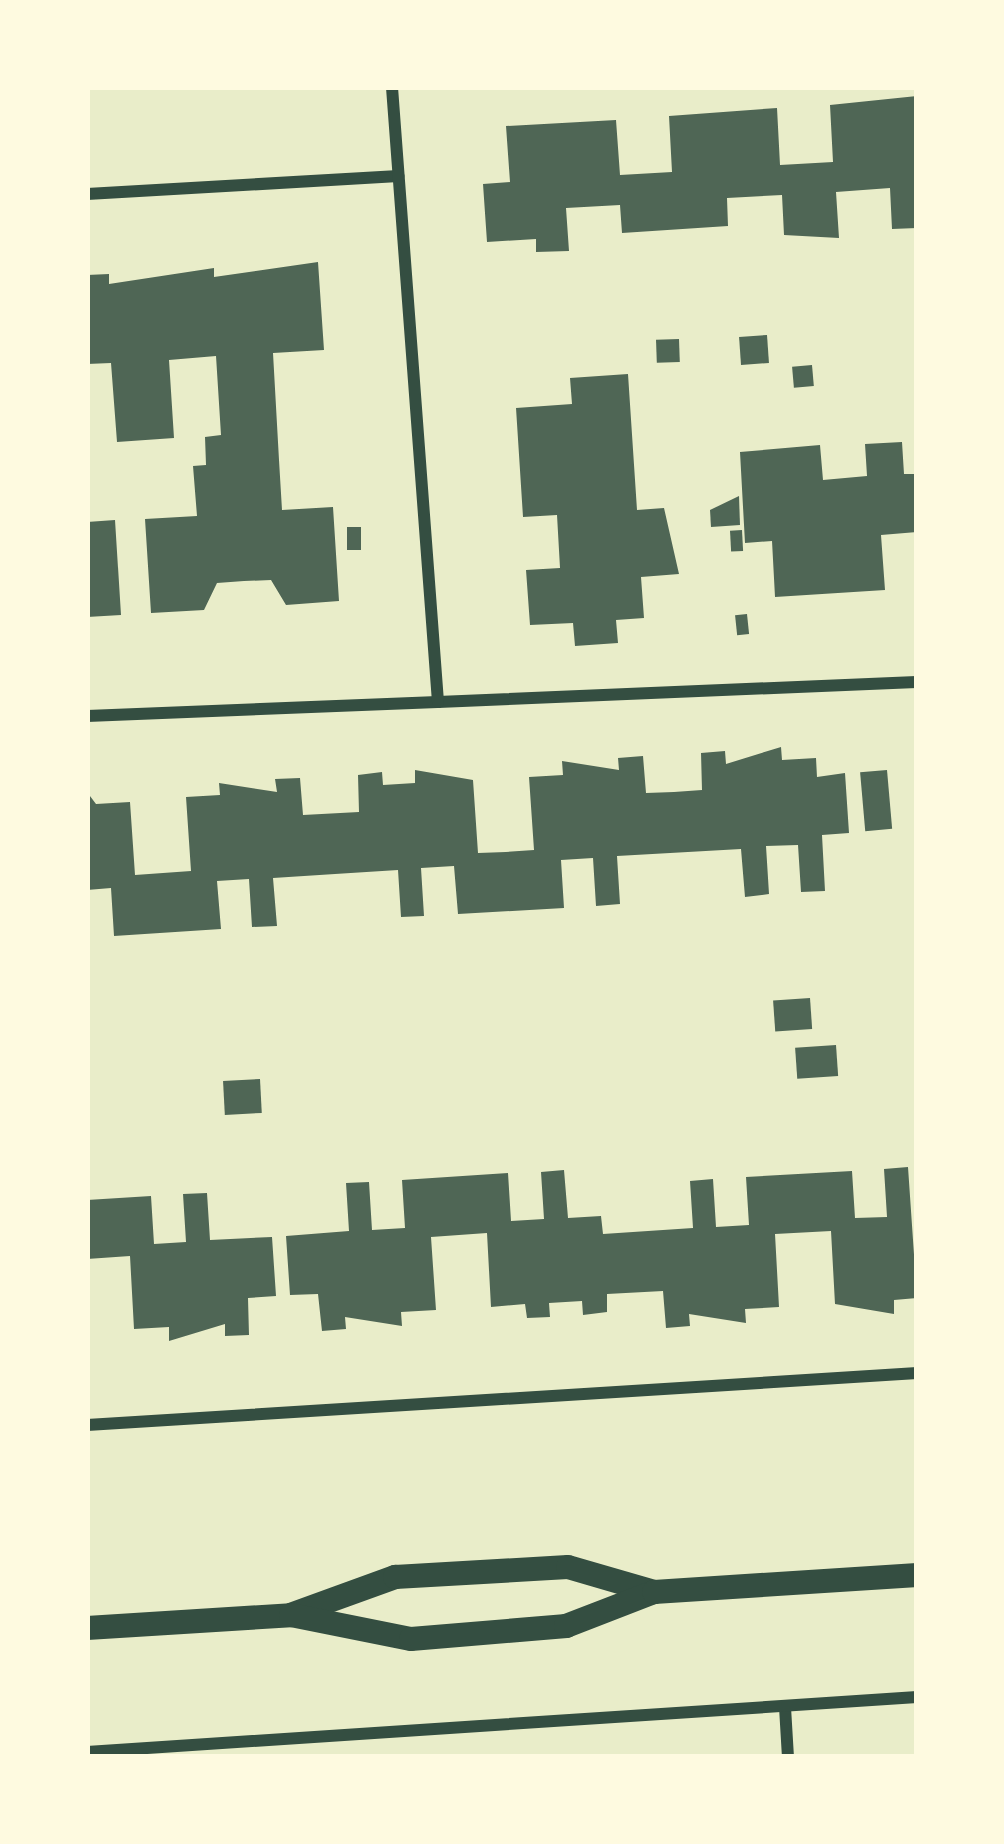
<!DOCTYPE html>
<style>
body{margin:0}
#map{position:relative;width:1004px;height:1844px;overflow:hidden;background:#e9edc9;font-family:"Titillium Web",sans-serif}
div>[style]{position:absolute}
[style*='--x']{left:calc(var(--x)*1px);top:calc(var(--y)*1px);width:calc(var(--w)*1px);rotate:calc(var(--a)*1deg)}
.building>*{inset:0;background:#4f6655;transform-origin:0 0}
.minor>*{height:12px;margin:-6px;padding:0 6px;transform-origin:6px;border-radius:6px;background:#344e41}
.secondary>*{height:24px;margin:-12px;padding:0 12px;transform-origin:12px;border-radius:12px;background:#344e41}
span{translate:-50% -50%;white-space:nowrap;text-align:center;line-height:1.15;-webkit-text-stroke:9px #fefae0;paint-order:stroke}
.frame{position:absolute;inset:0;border:90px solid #fefae0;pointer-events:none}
</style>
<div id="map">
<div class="building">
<i style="clip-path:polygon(917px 96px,917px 228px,892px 229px,890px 188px,836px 192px,839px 238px,784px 235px,782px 195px,727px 198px,728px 226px,622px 233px,620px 205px,566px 208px,569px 251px,536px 252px,536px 239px,487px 242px,483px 184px,510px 182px,506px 126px,616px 120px,620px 175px,672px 172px,669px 116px,777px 108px,780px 165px,833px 162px,830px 105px)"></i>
<i style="clip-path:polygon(318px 262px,324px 350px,273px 353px,279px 460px,282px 510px,333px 507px,339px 601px,286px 605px,271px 580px,244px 581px,217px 583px,204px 610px,151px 613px,145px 519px,197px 516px,193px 466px,206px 465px,205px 437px,221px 435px,216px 356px,169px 360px,174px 438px,117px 442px,111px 363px,87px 364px,87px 275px,109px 274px,109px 284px,214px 268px,214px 277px)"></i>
<i style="left:767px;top:335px;width:28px;height:28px;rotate:86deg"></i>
<i style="left:679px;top:339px;width:23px;height:23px;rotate:88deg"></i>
<i style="left:812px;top:365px;width:21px;height:20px;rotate:85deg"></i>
<i style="clip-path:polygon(628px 374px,637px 510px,664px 508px,679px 574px,641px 577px,644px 618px,616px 620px,618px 643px,575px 646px,573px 623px,530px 625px,526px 570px,560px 568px,557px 515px,523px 517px,516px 408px,572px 404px,570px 378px)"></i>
<i style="clip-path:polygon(902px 442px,904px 474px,917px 474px,917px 532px,881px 535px,885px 590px,775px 597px,772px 541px,745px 543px,740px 452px,820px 445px,823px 480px,867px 476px,865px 444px)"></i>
<i style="clip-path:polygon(739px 496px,740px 525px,711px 527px,710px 510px)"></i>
<i style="clip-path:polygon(115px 520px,121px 615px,87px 617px,87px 522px)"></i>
<i style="left:347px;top:527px;width:14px;height:23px"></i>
<i style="left:742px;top:530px;width:21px;height:12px;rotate:87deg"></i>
<i style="left:747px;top:614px;width:20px;height:12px;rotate:84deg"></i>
<i style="clip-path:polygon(781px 747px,782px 760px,816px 758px,817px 777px,845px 773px,849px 833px,822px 835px,825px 891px,801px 892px,798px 845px,766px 846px,769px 894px,745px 897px,741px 849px,617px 856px,620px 904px,596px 906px,593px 858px,561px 860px,564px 908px,458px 914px,454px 866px,421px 868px,424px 916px,401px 917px,398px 870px,335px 874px,273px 878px,277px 926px,252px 927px,249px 879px,217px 881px,221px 929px,114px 936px,111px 888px,87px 890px,87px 792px,96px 804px,130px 802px,135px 875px,191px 871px,186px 797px,220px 795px,219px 783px,277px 792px,275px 779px,300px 778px,303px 815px,359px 812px,358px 775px,382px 772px,383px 785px,415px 783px,415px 770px,473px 780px,478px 853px,506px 852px,534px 850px,529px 777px,563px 775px,562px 761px,619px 770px,618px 758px,643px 756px,646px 793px,674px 792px,702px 790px,701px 753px,725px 751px,726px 764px)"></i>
<i style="left:887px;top:770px;width:59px;height:27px;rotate:85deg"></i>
<i style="left:810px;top:998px;width:31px;height:37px;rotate:86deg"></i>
<i style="left:836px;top:1045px;width:31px;height:41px;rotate:86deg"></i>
<i style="left:260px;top:1079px;width:34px;height:37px;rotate:87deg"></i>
<i style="clip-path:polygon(908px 1167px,917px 1298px,894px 1300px,894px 1314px,835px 1304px,831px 1231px,775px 1234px,779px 1307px,745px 1309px,746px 1323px,689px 1314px,690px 1326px,666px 1328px,663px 1291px,607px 1294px,607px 1312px,583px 1315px,582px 1301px,549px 1303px,550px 1317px,527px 1318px,525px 1304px,491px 1307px,487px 1233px,431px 1237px,436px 1310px,401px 1312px,402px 1326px,345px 1317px,346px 1329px,322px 1331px,318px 1294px,290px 1295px,286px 1236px,349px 1231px,346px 1183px,369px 1182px,372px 1230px,405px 1228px,402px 1180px,508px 1173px,511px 1221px,544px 1219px,541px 1172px,564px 1170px,568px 1218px,601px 1216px,603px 1234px,693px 1228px,690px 1181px,713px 1179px,716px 1227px,749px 1225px,746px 1177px,852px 1171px,855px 1218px,887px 1217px,884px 1169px)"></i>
<i style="clip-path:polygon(207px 1193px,210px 1240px,272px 1237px,276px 1296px,248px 1298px,249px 1335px,225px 1336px,225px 1324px,169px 1341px,169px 1327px,134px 1329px,130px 1256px,87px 1259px,87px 1200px,151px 1196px,154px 1244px,186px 1242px,183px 1194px)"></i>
</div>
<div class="minor">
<i style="--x:87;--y:194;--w:312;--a:-3.3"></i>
<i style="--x:438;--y:702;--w:479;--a:-2.4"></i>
<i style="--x:87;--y:716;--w:351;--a:-2.3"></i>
<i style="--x:438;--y:702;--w:617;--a:-94.28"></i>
<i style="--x:87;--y:1425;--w:832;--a:-3.58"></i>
<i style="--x:785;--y:1707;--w:50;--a:86.6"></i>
<i style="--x:87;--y:1752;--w:832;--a:-3.79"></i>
</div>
<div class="secondary">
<i style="--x:293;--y:1614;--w:109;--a:-19.9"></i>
<i style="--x:395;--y:1577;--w:173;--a:-3.3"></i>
<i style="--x:568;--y:1567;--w:90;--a:16.2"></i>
<i style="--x:87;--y:1628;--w:204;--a:-3.6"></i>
<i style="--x:291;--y:1615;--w:122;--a:11.3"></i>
<i style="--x:411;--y:1639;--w:156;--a:-4.8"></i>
<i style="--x:566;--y:1626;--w:94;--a:-21.1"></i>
<i style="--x:654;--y:1592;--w:264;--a:-3.7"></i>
</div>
<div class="frame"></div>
</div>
